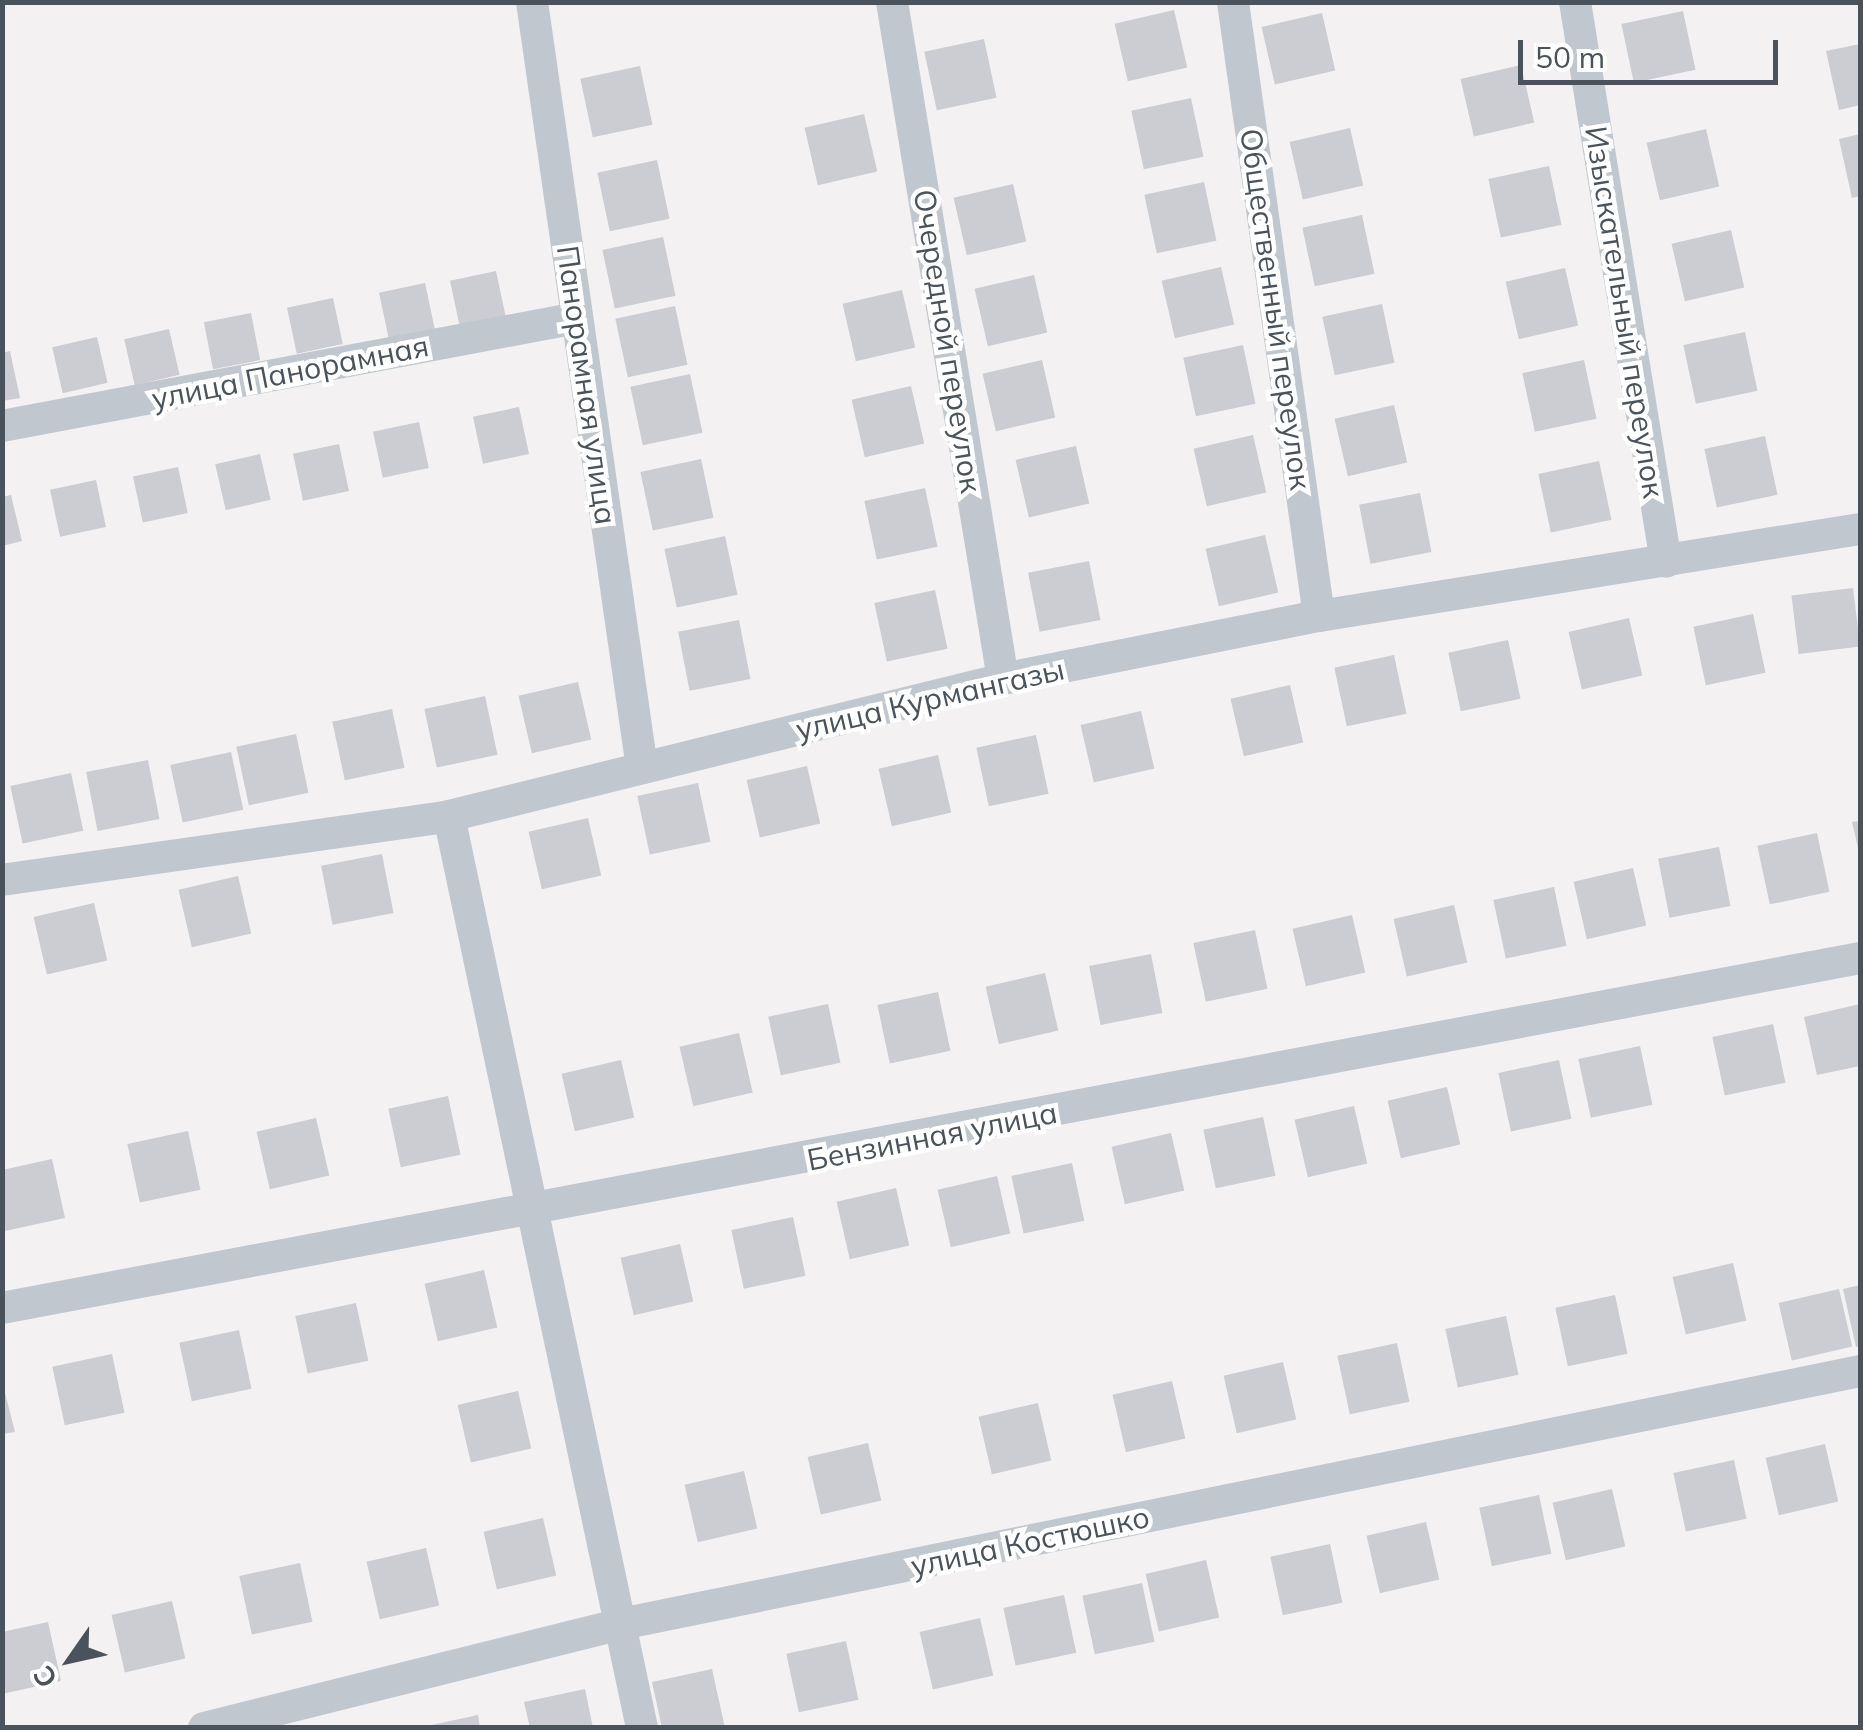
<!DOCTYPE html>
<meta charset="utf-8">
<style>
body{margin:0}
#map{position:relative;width:1863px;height:1730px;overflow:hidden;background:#f3f1f1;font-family:Mulish,sans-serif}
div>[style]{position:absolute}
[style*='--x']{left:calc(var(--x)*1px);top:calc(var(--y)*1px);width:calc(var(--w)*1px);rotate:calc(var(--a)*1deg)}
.building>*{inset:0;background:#cbcdd2;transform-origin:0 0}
.minor>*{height:32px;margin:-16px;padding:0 16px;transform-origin:16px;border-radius:16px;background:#c0c7ce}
span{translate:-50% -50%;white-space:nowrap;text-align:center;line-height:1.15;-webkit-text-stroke:9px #fff;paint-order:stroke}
.street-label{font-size:30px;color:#4a535c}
.frame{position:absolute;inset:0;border:5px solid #4a535c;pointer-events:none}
.north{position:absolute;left:20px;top:1610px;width:100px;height:100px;-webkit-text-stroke:8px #fff;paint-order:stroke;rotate:236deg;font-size:28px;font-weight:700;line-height:40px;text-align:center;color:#4a535c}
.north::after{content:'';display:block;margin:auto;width:35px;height:45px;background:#4a535c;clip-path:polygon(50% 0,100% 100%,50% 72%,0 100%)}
.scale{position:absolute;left:1518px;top:40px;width:260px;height:45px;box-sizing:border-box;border:5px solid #4a535c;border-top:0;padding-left:12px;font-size:30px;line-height:35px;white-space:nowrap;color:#4a535c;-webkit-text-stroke:8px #fff;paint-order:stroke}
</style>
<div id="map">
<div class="building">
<i style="left:1174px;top:10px;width:59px;height:61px;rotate:77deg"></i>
<i style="left:1683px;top:11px;width:60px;height:63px;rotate:78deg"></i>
<i style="left:1322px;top:13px;width:59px;height:62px;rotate:77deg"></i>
<i style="left:984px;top:39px;width:60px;height:61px;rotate:78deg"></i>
<i style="clip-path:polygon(1860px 44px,1860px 105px,1839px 110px,1826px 51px)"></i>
<i style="left:1521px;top:65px;width:59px;height:62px;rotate:77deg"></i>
<i style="left:640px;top:66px;width:60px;height:61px;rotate:78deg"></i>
<i style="left:1191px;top:98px;width:60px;height:61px;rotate:78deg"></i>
<i style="left:864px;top:114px;width:59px;height:61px;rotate:77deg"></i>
<i style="left:1350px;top:128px;width:59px;height:62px;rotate:77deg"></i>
<i style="left:1706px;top:129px;width:59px;height:61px;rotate:77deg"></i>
<i style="clip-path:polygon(1860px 134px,1860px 196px,1852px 198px,1839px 139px)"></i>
<i style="left:657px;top:160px;width:60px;height:61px;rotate:78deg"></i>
<i style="left:1549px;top:166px;width:60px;height:62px;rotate:78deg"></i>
<i style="left:1204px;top:182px;width:60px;height:61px;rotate:78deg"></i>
<i style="left:1013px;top:184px;width:59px;height:61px;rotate:77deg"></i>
<i style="left:1362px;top:215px;width:60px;height:61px;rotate:78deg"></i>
<i style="left:1731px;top:230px;width:59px;height:61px;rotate:77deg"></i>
<i style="left:663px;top:237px;width:60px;height:62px;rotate:78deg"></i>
<i style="left:1221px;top:267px;width:59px;height:61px;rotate:77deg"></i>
<i style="left:1565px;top:268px;width:59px;height:61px;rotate:77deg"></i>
<i style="left:496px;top:271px;width:48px;height:47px;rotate:78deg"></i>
<i style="left:1034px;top:275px;width:59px;height:61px;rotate:77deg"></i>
<i style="left:425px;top:283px;width:47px;height:47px;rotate:78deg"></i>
<i style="left:902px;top:290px;width:59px;height:61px;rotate:77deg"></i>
<i style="left:333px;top:298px;width:47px;height:47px;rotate:78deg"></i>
<i style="left:1382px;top:304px;width:60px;height:61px;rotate:78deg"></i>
<i style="left:675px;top:306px;width:60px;height:61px;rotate:78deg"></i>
<i style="left:251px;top:313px;width:48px;height:48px;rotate:79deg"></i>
<i style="left:169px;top:329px;width:47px;height:46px;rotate:77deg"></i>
<i style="left:1745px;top:332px;width:60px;height:63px;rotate:78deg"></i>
<i style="left:97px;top:337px;width:47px;height:46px;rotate:77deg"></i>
<i style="left:1243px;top:345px;width:60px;height:61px;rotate:78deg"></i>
<i style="clip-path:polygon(10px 351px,20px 398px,2px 401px,2px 353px)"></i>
<i style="left:1042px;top:360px;width:59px;height:61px;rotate:77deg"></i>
<i style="left:1584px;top:360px;width:60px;height:63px;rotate:78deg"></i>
<i style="left:690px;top:374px;width:60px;height:61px;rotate:78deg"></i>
<i style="left:911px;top:386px;width:59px;height:61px;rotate:77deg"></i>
<i style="left:1394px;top:405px;width:59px;height:61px;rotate:77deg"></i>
<i style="left:519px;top:407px;width:48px;height:47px;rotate:78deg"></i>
<i style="left:419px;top:422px;width:47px;height:47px;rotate:78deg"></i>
<i style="left:1253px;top:435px;width:59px;height:61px;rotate:77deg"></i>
<i style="left:1765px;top:436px;width:60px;height:62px;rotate:78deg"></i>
<i style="left:339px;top:444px;width:48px;height:47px;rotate:78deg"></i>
<i style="left:1076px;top:446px;width:59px;height:62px;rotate:77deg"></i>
<i style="left:260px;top:454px;width:47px;height:46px;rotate:77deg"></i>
<i style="left:701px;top:459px;width:60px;height:62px;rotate:78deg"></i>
<i style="left:1599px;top:461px;width:60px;height:62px;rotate:78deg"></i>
<i style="left:178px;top:467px;width:47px;height:46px;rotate:78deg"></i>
<i style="left:96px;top:480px;width:48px;height:47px;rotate:78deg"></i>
<i style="left:925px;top:488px;width:60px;height:62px;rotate:78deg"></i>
<i style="left:1420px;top:493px;width:60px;height:62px;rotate:79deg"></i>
<i style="clip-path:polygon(11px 495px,22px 541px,2px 546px,2px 497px)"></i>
<i style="left:1265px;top:535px;width:59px;height:61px;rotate:77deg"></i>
<i style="left:725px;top:536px;width:60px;height:62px;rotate:78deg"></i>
<i style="left:1089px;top:561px;width:60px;height:62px;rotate:79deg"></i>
<i style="left:1853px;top:588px;width:59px;height:62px;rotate:83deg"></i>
<i style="left:935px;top:590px;width:60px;height:62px;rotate:78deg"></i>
<i style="left:1753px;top:614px;width:60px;height:61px;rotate:78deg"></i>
<i style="left:1629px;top:618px;width:59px;height:62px;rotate:77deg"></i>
<i style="left:739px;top:620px;width:60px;height:62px;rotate:79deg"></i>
<i style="left:1508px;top:640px;width:60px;height:61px;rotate:78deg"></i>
<i style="left:1394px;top:655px;width:60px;height:61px;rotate:78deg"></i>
<i style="left:578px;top:682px;width:59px;height:61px;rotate:77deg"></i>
<i style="left:1290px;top:685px;width:59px;height:61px;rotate:77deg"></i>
<i style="left:485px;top:696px;width:60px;height:62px;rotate:78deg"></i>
<i style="left:392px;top:709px;width:60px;height:61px;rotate:78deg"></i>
<i style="left:1141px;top:711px;width:59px;height:62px;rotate:77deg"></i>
<i style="left:296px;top:734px;width:60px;height:61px;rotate:78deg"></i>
<i style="left:1036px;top:735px;width:60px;height:61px;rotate:78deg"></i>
<i style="left:231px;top:752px;width:59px;height:62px;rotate:78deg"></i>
<i style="left:938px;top:755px;width:59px;height:61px;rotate:77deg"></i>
<i style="left:148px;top:760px;width:60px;height:63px;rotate:79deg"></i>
<i style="left:807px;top:766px;width:59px;height:62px;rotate:77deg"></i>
<i style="left:71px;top:773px;width:59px;height:62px;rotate:78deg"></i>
<i style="left:698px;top:783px;width:60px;height:62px;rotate:78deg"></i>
<i style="left:588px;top:818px;width:59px;height:61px;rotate:77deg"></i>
<i style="clip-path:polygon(1860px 821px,1860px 852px,1859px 852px,1852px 822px)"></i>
<i style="left:1817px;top:833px;width:60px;height:61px;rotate:78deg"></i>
<i style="left:1719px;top:847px;width:60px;height:62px;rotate:79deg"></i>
<i style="left:382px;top:854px;width:60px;height:62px;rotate:79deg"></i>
<i style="left:1633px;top:868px;width:59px;height:61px;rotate:77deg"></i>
<i style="left:238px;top:876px;width:59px;height:61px;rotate:77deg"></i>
<i style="left:1554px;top:887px;width:60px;height:62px;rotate:78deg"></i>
<i style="left:94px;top:903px;width:59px;height:62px;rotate:77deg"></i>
<i style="left:1454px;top:905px;width:59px;height:62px;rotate:77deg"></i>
<i style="left:1352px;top:915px;width:59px;height:61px;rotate:77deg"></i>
<i style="left:1255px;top:930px;width:60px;height:63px;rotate:78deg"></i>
<i style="left:1151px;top:954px;width:60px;height:63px;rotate:79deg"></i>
<i style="left:1045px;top:973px;width:59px;height:61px;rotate:77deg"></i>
<i style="left:938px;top:992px;width:60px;height:62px;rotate:78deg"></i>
<i style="left:828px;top:1004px;width:60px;height:61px;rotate:78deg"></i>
<i style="clip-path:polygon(1860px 1004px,1860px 1066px,1817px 1075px,1804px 1017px)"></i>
<i style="left:1773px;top:1024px;width:60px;height:62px;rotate:78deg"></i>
<i style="left:739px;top:1033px;width:61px;height:61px;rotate:77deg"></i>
<i style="left:1640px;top:1046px;width:60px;height:63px;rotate:78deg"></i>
<i style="left:621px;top:1060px;width:59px;height:61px;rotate:77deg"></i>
<i style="left:1559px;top:1060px;width:60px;height:62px;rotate:78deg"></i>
<i style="left:1447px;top:1087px;width:59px;height:61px;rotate:77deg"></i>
<i style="left:448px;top:1096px;width:60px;height:61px;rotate:78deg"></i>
<i style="left:1354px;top:1106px;width:59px;height:61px;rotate:77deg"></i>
<i style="left:1263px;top:1117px;width:60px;height:61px;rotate:78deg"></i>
<i style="left:316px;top:1118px;width:59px;height:61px;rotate:77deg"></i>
<i style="left:188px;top:1131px;width:60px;height:62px;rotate:78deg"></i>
<i style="left:1171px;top:1133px;width:59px;height:61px;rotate:77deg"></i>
<i style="clip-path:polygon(52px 1159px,65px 1218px,5px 1231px,2px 1170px)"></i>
<i style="left:1072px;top:1163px;width:59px;height:62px;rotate:78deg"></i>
<i style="left:997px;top:1176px;width:59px;height:61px;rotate:77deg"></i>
<i style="left:896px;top:1188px;width:59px;height:61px;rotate:77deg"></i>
<i style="left:793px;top:1217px;width:60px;height:63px;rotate:78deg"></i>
<i style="left:680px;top:1244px;width:59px;height:61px;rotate:77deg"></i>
<i style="left:1733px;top:1263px;width:59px;height:62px;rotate:77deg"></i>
<i style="left:484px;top:1270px;width:59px;height:61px;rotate:77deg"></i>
<i style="clip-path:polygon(1860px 1285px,1860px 1346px,1856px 1347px,1843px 1289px)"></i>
<i style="left:1839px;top:1289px;width:59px;height:62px;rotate:77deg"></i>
<i style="left:1615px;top:1295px;width:60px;height:61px;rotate:78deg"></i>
<i style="left:356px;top:1303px;width:59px;height:62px;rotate:78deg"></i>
<i style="left:1506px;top:1316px;width:60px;height:62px;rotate:78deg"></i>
<i style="left:239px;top:1330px;width:60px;height:61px;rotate:78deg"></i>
<i style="left:1397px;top:1343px;width:60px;height:61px;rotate:78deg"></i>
<i style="left:112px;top:1354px;width:60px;height:61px;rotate:78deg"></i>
<i style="left:1283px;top:1362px;width:59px;height:61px;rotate:77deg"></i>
<i style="clip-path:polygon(2px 1381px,15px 1432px,2px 1434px)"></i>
<i style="left:1172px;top:1381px;width:59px;height:61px;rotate:77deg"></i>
<i style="left:518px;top:1391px;width:59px;height:62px;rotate:77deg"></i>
<i style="left:1038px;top:1403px;width:59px;height:61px;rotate:77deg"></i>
<i style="left:868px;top:1443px;width:59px;height:62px;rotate:77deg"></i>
<i style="left:1825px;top:1444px;width:59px;height:61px;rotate:77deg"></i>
<i style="left:1734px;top:1460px;width:60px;height:62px;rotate:78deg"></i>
<i style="left:744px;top:1471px;width:59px;height:61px;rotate:77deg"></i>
<i style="left:1612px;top:1489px;width:59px;height:61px;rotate:77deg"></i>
<i style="left:1539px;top:1495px;width:60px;height:61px;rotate:78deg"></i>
<i style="left:543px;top:1518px;width:59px;height:61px;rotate:77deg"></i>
<i style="left:1426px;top:1522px;width:59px;height:61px;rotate:77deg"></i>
<i style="left:1330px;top:1544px;width:60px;height:61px;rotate:78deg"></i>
<i style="left:426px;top:1548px;width:59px;height:61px;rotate:77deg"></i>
<i style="left:1206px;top:1560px;width:59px;height:62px;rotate:77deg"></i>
<i style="left:300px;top:1563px;width:60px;height:62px;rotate:78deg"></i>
<i style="left:1142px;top:1583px;width:60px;height:61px;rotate:78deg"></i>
<i style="left:1064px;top:1595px;width:59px;height:62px;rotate:78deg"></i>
<i style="left:172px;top:1601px;width:59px;height:62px;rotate:77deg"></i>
<i style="left:980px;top:1618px;width:59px;height:62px;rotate:77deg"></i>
<i style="clip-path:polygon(48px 1622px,61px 1681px,2px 1694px,2px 1632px)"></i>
<i style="left:846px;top:1641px;width:60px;height:61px;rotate:78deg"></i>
<i style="clip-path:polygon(712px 1669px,725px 1728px,662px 1728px,652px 1682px)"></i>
<i style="clip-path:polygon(585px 1689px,593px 1728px,530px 1728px,524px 1702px)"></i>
<i style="clip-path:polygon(478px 1715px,480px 1728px,427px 1728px,427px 1726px)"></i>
</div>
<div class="minor">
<i style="--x:532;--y:2;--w:774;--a:81.83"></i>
<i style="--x:892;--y:2;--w:686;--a:80.69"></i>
<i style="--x:1233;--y:2;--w:620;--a:82.03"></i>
<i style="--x:1575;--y:2;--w:567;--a:80.77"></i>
<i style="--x:2;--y:426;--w:585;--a:-10.64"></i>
<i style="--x:449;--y:816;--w:932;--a:78.05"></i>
<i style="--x:2;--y:880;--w:452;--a:-8.1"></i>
<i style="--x:449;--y:816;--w:571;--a:-13.89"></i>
<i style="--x:1003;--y:679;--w:322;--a:-11.3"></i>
<i style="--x:1319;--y:616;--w:548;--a:-9.14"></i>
<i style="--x:2;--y:1308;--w:1891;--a:-10.67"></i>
<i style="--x:204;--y:1728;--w:430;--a:-14"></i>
<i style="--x:621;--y:1624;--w:1265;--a:-11.54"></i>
</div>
<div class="street-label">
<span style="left:1276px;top:309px;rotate:82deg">Общественный переулок</span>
<span style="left:1625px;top:312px;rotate:81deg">Изыскательный переулок</span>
<span style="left:948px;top:341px;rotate:81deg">Очередной переулок</span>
<span style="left:290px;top:372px;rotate:-11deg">улица Панорамная</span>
<span style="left:587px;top:385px;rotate:82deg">Панорамная улица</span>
<span style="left:930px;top:699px;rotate:-13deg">улица Курмангазы</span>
<span style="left:932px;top:1136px;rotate:-11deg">Бензинная улица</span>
<span style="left:1030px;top:1541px;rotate:-12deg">улица Костюшко</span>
</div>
<div class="frame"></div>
<div class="north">С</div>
<div class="scale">50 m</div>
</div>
